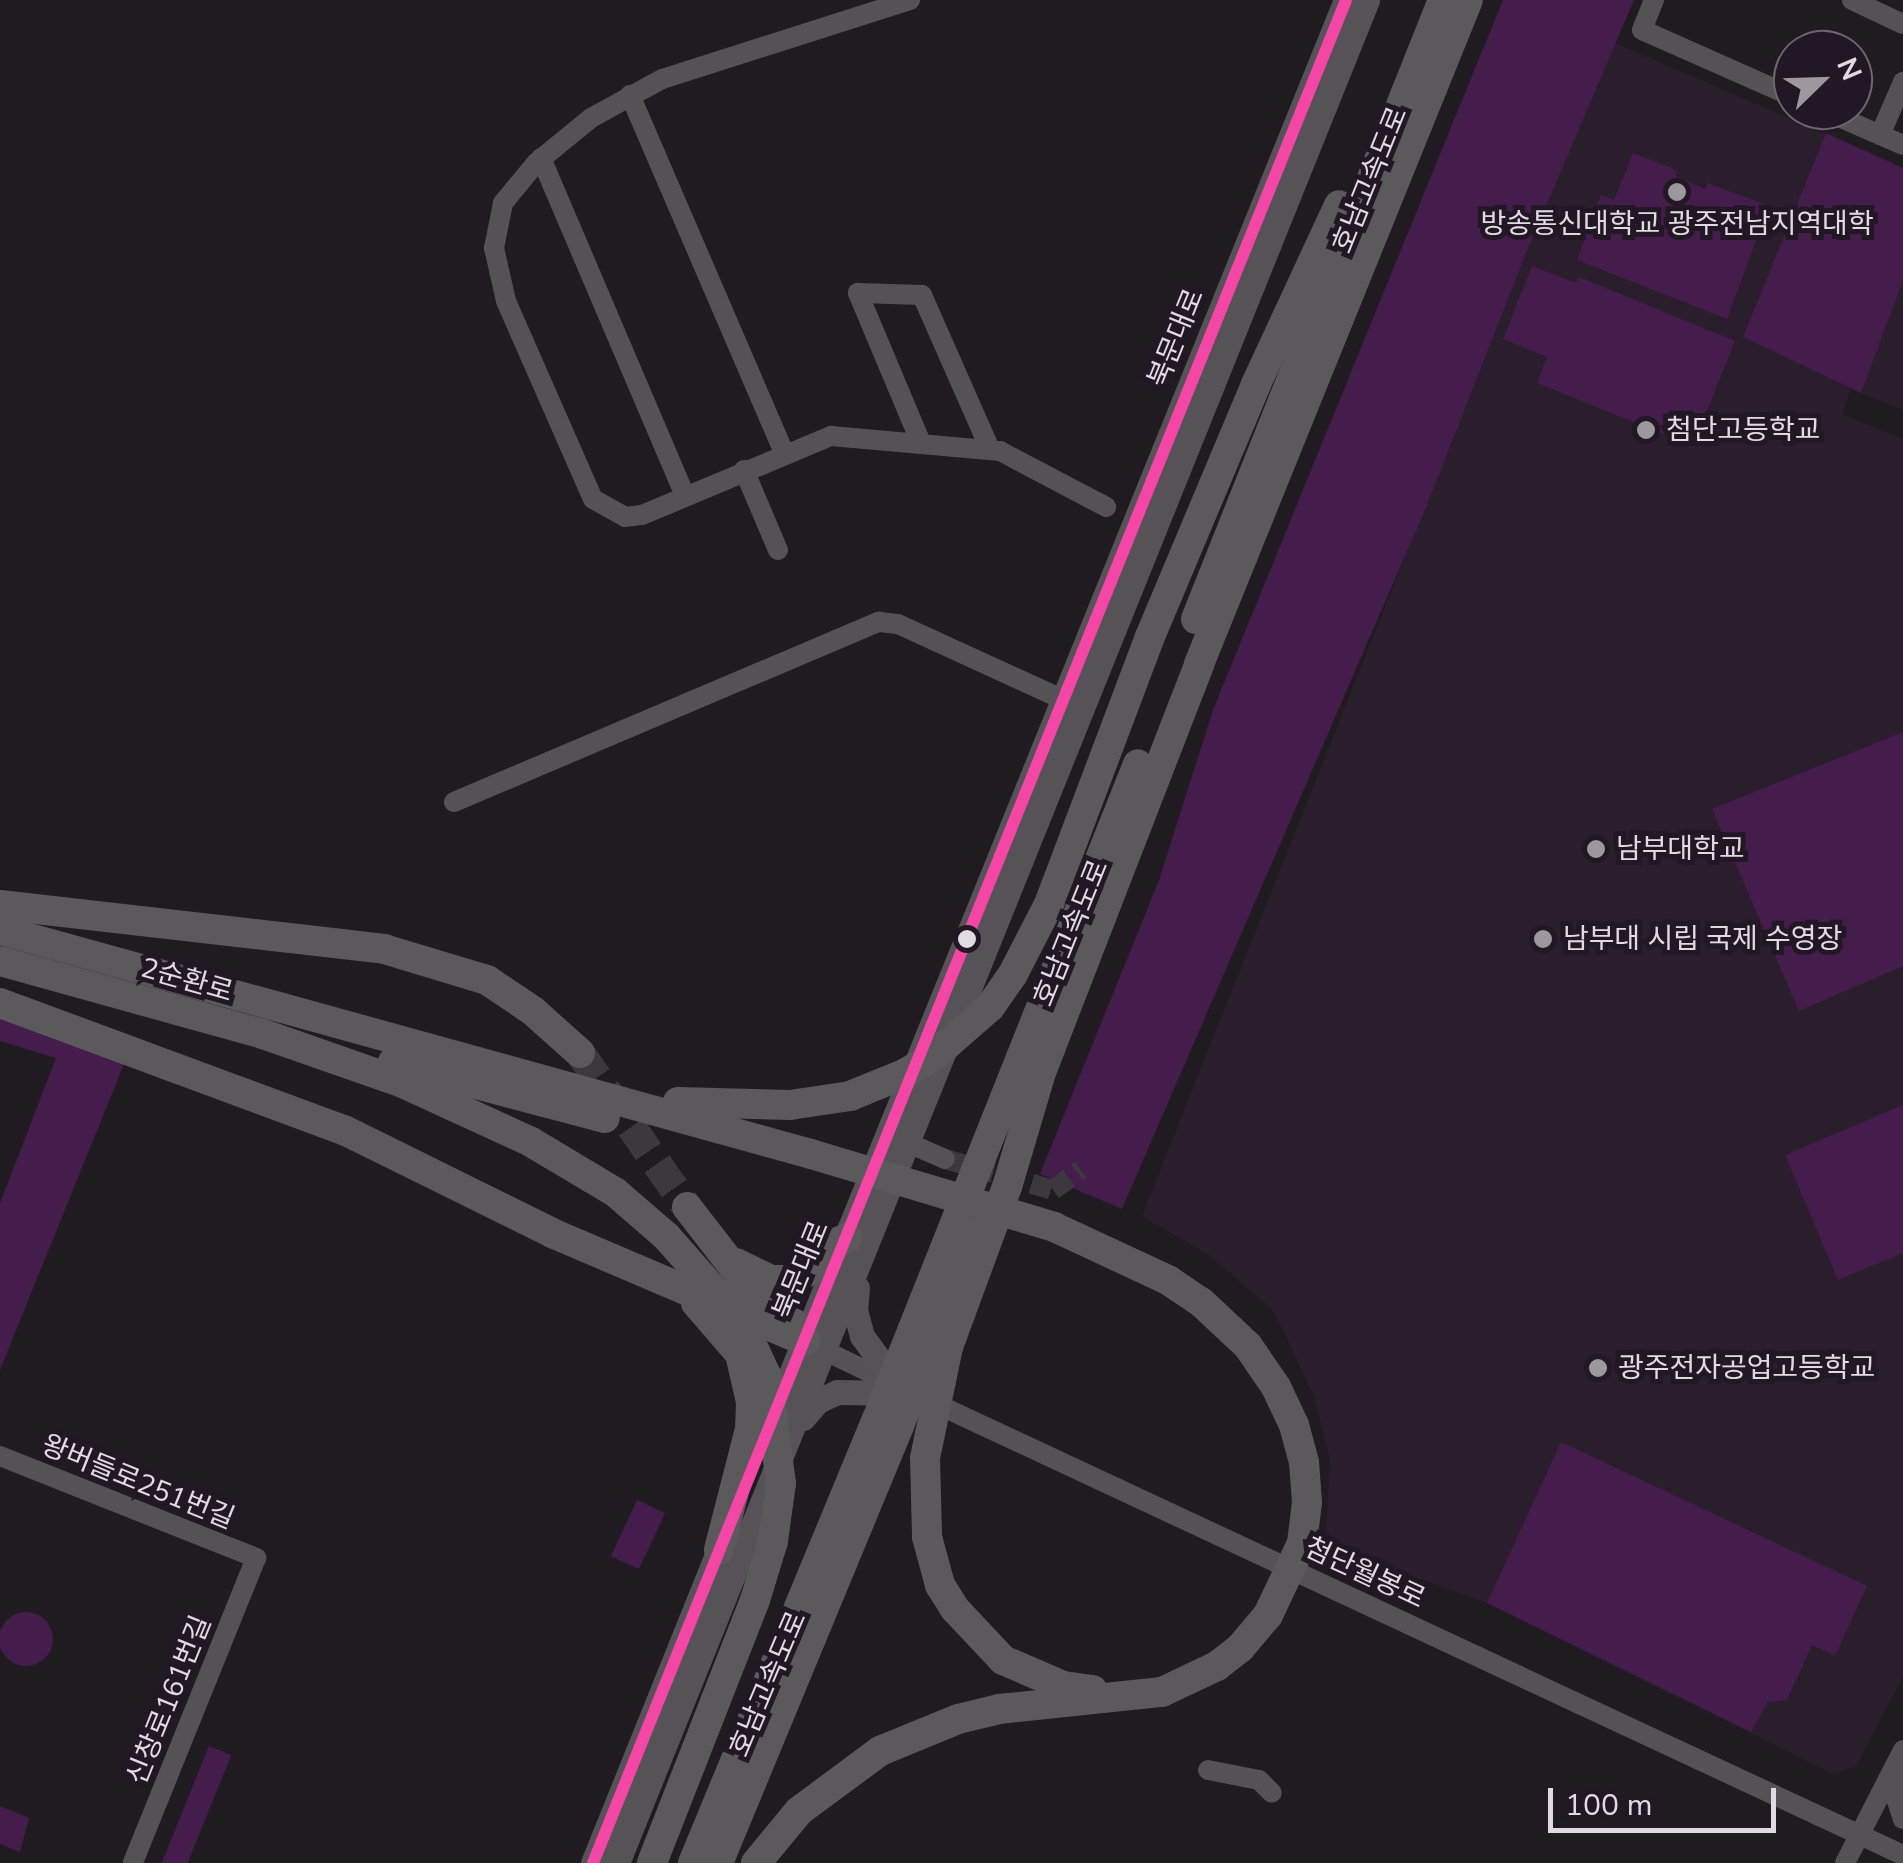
<!DOCTYPE html>
<meta charset="utf-8">
<style>
body{margin:0}
#map{position:relative;width:1903px;height:1863px;overflow:hidden;background:#201a21;font-family:"Nunito Sans","Noto Sans KR",sans-serif}
div>[style]{position:absolute}
[style*='--x']{left:calc(var(--x)*1px);top:calc(var(--y)*1px);width:calc(var(--w)*1px);rotate:calc(var(--a)*1deg)}
.built>*{inset:0;background:#2a1d2c}
.green>*{inset:0;background:#441d4c;transform-origin:0 0}
.round{border-radius:50%}
.minor-tunnel>*{height:20px;margin-top:-10px;transform-origin:0;background:repeating-linear-gradient(90deg,#3d373e 0 20px,transparent 0 30px)}
.highway-tunnel>*{height:30px;margin-top:-15px;transform-origin:0;background:repeating-linear-gradient(90deg,#3d373e 0 30px,transparent 0 45px)}
.minor>*{height:20px;margin:-10px;padding:0 10px;transform-origin:10px;border-radius:10px;background:#555255}
.major>*{height:25px;margin:-12.5px;padding:0 12.5px;transform-origin:12.5px;border-radius:12.5px;background:#575257}
.highway>*{height:30px;margin:-15px;padding:0 15px;transform-origin:15px;border-radius:15px;background:#5c595d}
.highway-bridge>*{height:30px;margin:-15px;padding:0 15px;transform-origin:15px;border-radius:15px;background:#5c595d}
.bus-1>*{height:12px;margin:-6px;padding:0 6px;transform-origin:6px;border-radius:6px;background:#f346a5}
.dots>*{width:28px;height:28px;translate:-50% -50%;box-sizing:border-box;border:5px solid #221724;border-radius:50%}
span{translate:-50% -50%;white-space:nowrap;text-align:center;line-height:1.15;-webkit-text-stroke:10px #221724;paint-order:stroke}
.street-label{font-size:28px;color:#e1dae2}
.poi-label{font-size:28px;color:#e1dae2}
.left{translate:0 -50%;text-align:left}
.north{position:absolute;left:1773px;top:30px;width:100px;height:100px;box-sizing:border-box;background:#221724;border:2px solid #6e6570;border-radius:50%;rotate:67deg;font-size:28px;font-weight:700;line-height:40px;text-align:center;color:#e1dae2}
.north::after{content:'';display:block;margin:auto;width:35px;height:45px;background:#9d979e;clip-path:polygon(50% 0,100% 100%,50% 72%,0 100%)}
.scale{position:absolute;left:1548px;top:1788px;width:228px;height:45px;box-sizing:border-box;border:5px solid #e1dae2;border-top:0;padding-left:12px;font-size:30px;line-height:35px;white-space:nowrap;color:#e1dae2;-webkit-text-stroke:8px #221724;paint-order:stroke}
</style>
<div id="map">
<div class="built">
<i style="clip-path:polygon(1615px 43px,1903px 168px,1903px 410px,1851px 389px,1842px 414px,1903px 439px,1903px 1677px,1856px 1766px,1833px 1774px,1487px 1603px,1325px 1545px,1330px 1460px,1313px 1394px,1274px 1311px,1210px 1256px,1142px 1216px,1527px 251px)"></i>
</div>
<div class="green">
<i style="clip-path:polygon(1503px 0,1634px 0,1527px 251px,1427px 505px,1122px 1209px,1040px 1174px,1159px 880px,1213px 710px)"></i>
<i style="clip-path:polygon(1826px 133px,1903px 168px,1903px 280px,1861px 393px,1743px 337px)"></i>
<i style="clip-path:polygon(1633px 153px,1677px 170px,1675px 176px,1705px 189px,1708px 183px,1769px 206px,1727px 319px,1577px 260px,1601px 195px,1614px 200px)"></i>
<i style="clip-path:polygon(1532px 266px,1576px 283px,1579px 277px,1735px 341px,1693px 446px,1537px 383px,1547px 357px,1503px 339px)"></i>
<i style="clip-path:polygon(1903px 732px,1903px 966px,1799px 1011px,1712px 809px)"></i>
<i style="clip-path:polygon(0 1015px,126px 1059px,0 1370px,0 1203px,56px 1058px,0 1041px)"></i>
<i style="clip-path:polygon(1903px 1105px,1903px 1253px,1838px 1280px,1785px 1155px)"></i>
<i style="clip-path:polygon(1561px 1442px,1867px 1586px,1835px 1656px,1812px 1645px,1787px 1700px,1768px 1702px,1751px 1732px,1487px 1603px)"></i>
<i style="left:637px;top:1500px;width:31px;height:62px;rotate:25deg"></i>
<i class="round" style="left:-1px;top:1612px;width:54px;height:54px"></i>
<i style="left:209px;top:1746px;width:24px;height:126px;rotate:22deg"></i>
<i style="clip-path:polygon(0 1806px,29px 1818px,20px 1852px,0 1844px)"></i>
</div>
<div class="minor-tunnel">
<i style="--x:945;--y:1159;--w:112;--a:16"></i>
<i style="--x:1053;--y:1190;--w:34;--a:-36"></i>
</div>
<div class="highway-tunnel">
<i style="--x:580;--y:1053;--w:188;--a:55.2"></i>
</div>
<div class="minor">
<i style="--x:910;--y:0;--w:260;--a:162.3"></i>
<i style="--x:662;--y:79;--w:81;--a:151.2"></i>
<i style="--x:591;--y:118;--w:71;--a:140.7"></i>
<i style="--x:536;--y:163;--w:52;--a:129.5"></i>
<i style="--x:503;--y:203;--w:46;--a:101.3"></i>
<i style="--x:494;--y:248;--w:54;--a:77.2"></i>
<i style="--x:506;--y:301;--w:216;--a:66.3"></i>
<i style="--x:593;--y:499;--w:37;--a:29"></i>
<i style="--x:625;--y:517;--w:17;--a:-7"></i>
<i style="--x:642;--y:515;--w:205;--a:-22.7"></i>
<i style="--x:831;--y:436;--w:170;--a:5.1"></i>
<i style="--x:1000;--y:451;--w:120;--a:27.8"></i>
<i style="--x:1654;--y:0;--w:32;--a:112"></i>
<i style="--x:1642;--y:30;--w:165;--a:23.9"></i>
<i style="--x:1852;--y:0;--w:56;--a:25.2"></i>
<i style="--x:630;--y:95;--w:389;--a:66.7"></i>
<i style="--x:1823;--y:110;--w:87;--a:23.6"></i>
<i style="--x:1880;--y:135;--w:58;--a:-66.5"></i>
<i style="--x:541;--y:158;--w:367;--a:66.9"></i>
<i style="--x:921;--y:443;--w:163;--a:-112.8"></i>
<i style="--x:858;--y:293;--w:64;--a:1.8"></i>
<i style="--x:922;--y:295;--w:168;--a:66.2"></i>
<i style="--x:744;--y:470;--w:87;--a:67"></i>
<i style="--x:454;--y:802;--w:462;--a:-23"></i>
<i style="--x:879;--y:622;--w:19;--a:6"></i>
<i style="--x:898;--y:624;--w:178;--a:24.6"></i>
<i style="--x:908;--y:1143;--w:40;--a:23.4"></i>
<i style="--x:811;--y:1344;--w:101;--a:25.8"></i>
<i style="--x:928;--y:1400;--w:1076;--a:25.02"></i>
<i style="--x:0;--y:1456;--w:276;--a:21.7"></i>
<i style="--x:256;--y:1558;--w:329;--a:112"></i>
<i style="--x:1897;--y:1767;--w:34;--a:90"></i>
<i style="--x:1897;--y:1801;--w:19;--a:72"></i>
<i style="--x:1208;--y:1770;--w:52;--a:11.1"></i>
<i style="--x:1259;--y:1780;--w:18;--a:45"></i>
<i style="--x:1845;--y:1863;--w:127;--a:-62.8"></i>
</div>
<div class="major">
<i style="--x:857;--y:1288;--w:22;--a:95"></i>
<i style="--x:855;--y:1310;--w:27;--a:75"></i>
<i style="--x:862;--y:1336;--w:32;--a:54"></i>
<i style="--x:881;--y:1362;--w:34;--a:43"></i>
<i style="--x:803;--y:1418;--w:23;--a:-49"></i>
<i style="--x:818;--y:1401;--w:21;--a:-25"></i>
<i style="--x:837;--y:1392;--w:66;--a:0.9"></i>
<i style="--x:771;--y:1423;--w:1535;--a:-68"></i>
<i style="--x:593;--y:1863;--w:354;--a:-68.1"></i>
<i style="--x:617;--y:1863;--w:2008;--a:-68.07"></i>
</div>
<div class="highway">
<i style="--x:1196;--y:619;--w:666;--a:-68.25"></i>
<i style="--x:1049;--y:904;--w:283;--a:-69.3"></i>
<i style="--x:1149;--y:639;--w:277;--a:-67.2"></i>
<i style="--x:1256;--y:384;--w:197;--a:-65.1"></i>
<i style="--x:0;--y:905;--w:387;--a:6.5"></i>
<i style="--x:384;--y:949;--w:108;--a:16.8"></i>
<i style="--x:487;--y:980;--w:55;--a:34"></i>
<i style="--x:533;--y:1011;--w:63;--a:41.8"></i>
<i style="--x:0;--y:930;--w:841;--a:15.44"></i>
<i style="--x:0;--y:961;--w:273;--a:15.5"></i>
<i style="--x:263;--y:1034;--w:148;--a:19.3"></i>
<i style="--x:403;--y:1083;--w:141;--a:24.7"></i>
<i style="--x:531;--y:1142;--w:72;--a:30.8"></i>
<i style="--x:0;--y:1003;--w:367;--a:20.3"></i>
<i style="--x:344;--y:1130;--w:232;--a:26.3"></i>
<i style="--x:552;--y:1233;--w:275;--a:23.1"></i>
<i style="--x:393;--y:1062;--w:219;--a:14.8"></i>
<i style="--x:1033;--y:1093;--w:460;--a:-68.8"></i>
<i style="--x:1199;--y:664;--w:716;--a:-67.95"></i>
<i style="--x:678;--y:1102;--w:112;--a:1.5"></i>
<i style="--x:687;--y:1207;--w:106;--a:52.3"></i>
<i style="--x:752;--y:1291;--w:25;--a:47"></i>
<i style="--x:769;--y:1309;--w:26;--a:29"></i>
<i style="--x:1054;--y:1227;--w:126;--a:24.9"></i>
<i style="--x:1168;--y:1280;--w:40;--a:34"></i>
<i style="--x:1201;--y:1302;--w:64;--a:43.1"></i>
<i style="--x:1248;--y:1346;--w:50;--a:55.7"></i>
<i style="--x:1276;--y:1387;--w:42;--a:64.7"></i>
<i style="--x:1294;--y:1425;--w:38;--a:75"></i>
<i style="--x:1304;--y:1462;--w:40;--a:85.7"></i>
<i style="--x:736;--y:1263;--w:39;--a:26"></i>
<i style="--x:771;--y:1280;--w:24;--a:0"></i>
<i style="--x:795;--y:1280;--w:19;--a:-35"></i>
<i style="--x:811;--y:1269;--w:29;--a:-54"></i>
<i style="--x:828;--y:1246;--w:21;--a:-23"></i>
<i style="--x:696;--y:1303;--w:67;--a:49.2"></i>
<i style="--x:740;--y:1354;--w:49;--a:77.1"></i>
<i style="--x:751;--y:1402;--w:27;--a:92"></i>
<i style="--x:750;--y:1429;--w:125;--a:104.4"></i>
<i style="--x:912;--y:1331;--w:610;--a:-68.27"></i>
<i style="--x:931;--y:1341;--w:117;--a:-67.4"></i>
<i style="--x:925;--y:1458;--w:79;--a:88.5"></i>
<i style="--x:927;--y:1537;--w:50;--a:74.8"></i>
<i style="--x:940;--y:1585;--w:28;--a:58"></i>
<i style="--x:955;--y:1609;--w:70;--a:46.7"></i>
<i style="--x:1003;--y:1660;--w:65;--a:23.4"></i>
<i style="--x:1063;--y:1686;--w:30;--a:8"></i>
<i style="--x:693;--y:1863;--w:481;--a:-67.5"></i>
<i style="--x:718;--y:1863;--w:473;--a:-67.5"></i>
<i style="--x:756;--y:1863;--w:67;--a:-50.4"></i>
<i style="--x:799;--y:1811;--w:101;--a:-36.5"></i>
<i style="--x:880;--y:1751;--w:84;--a:-22.3"></i>
<i style="--x:958;--y:1719;--w:42;--a:-13.7"></i>
<i style="--x:999;--y:1709;--w:164;--a:-6"></i>
<i style="--x:1162;--y:1692;--w:61;--a:-25.3"></i>
<i style="--x:1217;--y:1666;--w:29;--a:-38"></i>
<i style="--x:1240;--y:1648;--w:43;--a:-49.7"></i>
</div>
<div class="highway-bridge">
<i style="--x:790;--y:1105;--w:61;--a:-8.5"></i>
<i style="--x:850;--y:1096;--w:58;--a:-22.2"></i>
<i style="--x:904;--y:1074;--w:35;--a:-31"></i>
<i style="--x:934;--y:1056;--w:74;--a:-41.2"></i>
<i style="--x:990;--y:1007;--w:40;--a:-55.1"></i>
<i style="--x:1013;--y:974;--w:79;--a:-62.8"></i>
<i style="--x:811;--y:1154;--w:254;--a:16.7"></i>
<i style="--x:593;--y:1179;--w:26;--a:31"></i>
<i style="--x:615;--y:1192;--w:67;--a:40.8"></i>
<i style="--x:666;--y:1236;--w:113;--a:48.6"></i>
<i style="--x:741;--y:1321;--w:62;--a:65.1"></i>
<i style="--x:767;--y:1377;--w:107;--a:82.5"></i>
<i style="--x:781;--y:1483;--w:59;--a:97.9"></i>
<i style="--x:773;--y:1541;--w:62;--a:107"></i>
<i style="--x:755;--y:1600;--w:282;--a:111.4"></i>
<i style="--x:877;--y:1419;--w:95;--a:-68.3"></i>
<i style="--x:899;--y:1426;--w:91;--a:-69.4"></i>
<i style="--x:925;--y:1458;--w:113;--a:-78.3"></i>
<i style="--x:948;--y:1347;--w:171;--a:-69.8"></i>
<i style="--x:1007;--y:1187;--w:120;--a:-73.5"></i>
<i style="--x:1268;--y:1615;--w:80;--a:-64.7"></i>
<i style="--x:1302;--y:1543;--w:41;--a:-83"></i>
</div>
<div class="bus-1">
<i style="--x:593;--y:1863;--w:2009;--a:-67.99"></i>
</div>
<div class="dots">
<i style="left:1677px;top:192px;background:#9d979e"></i>
<i style="left:1646px;top:430px;background:#9d979e"></i>
<i style="left:1596px;top:849px;background:#9d979e"></i>
<i style="left:967px;top:939px;background:#e1dae2"></i>
<i style="left:1543px;top:939px;background:#9d979e"></i>
<i style="left:1598px;top:1368px;background:#9d979e"></i>
</div>
<div class="street-label">
<span style="left:1370px;top:180px;rotate:-68deg">호남고속도로</span>
<span style="left:1176px;top:338px;rotate:-68deg">북문대로</span>
<span style="left:1071px;top:933px;rotate:-68deg">호남고속도로</span>
<span style="left:187px;top:980px;rotate:16deg">2순환로</span>
<span style="left:801px;top:1270px;rotate:-68deg">북문대로</span>
<span style="left:138px;top:1482px;rotate:22deg">왕버들로251번길</span>
<span style="left:1365px;top:1573px;rotate:25deg">첨단월봉로</span>
<span style="left:768px;top:1684px;rotate:-67deg">호남고속도로</span>
<span style="left:169px;top:1700px;rotate:-68deg">신창로161번길</span>
</div>
<div class="poi-label">
<span style="left:1677px;top:224px">방송통신대학교 광주전남지역대학</span>
<span class="left" style="left:1666px;top:430px">첨단고등학교</span>
<span class="left" style="left:1616px;top:849px">남부대학교</span>
<span class="left" style="left:1563px;top:939px">남부대 시립 국제 수영장</span>
<span class="left" style="left:1618px;top:1368px">광주전자공업고등학교</span>
</div>
<div class="north">N</div>
<div class="scale">100 m</div>
</div>
